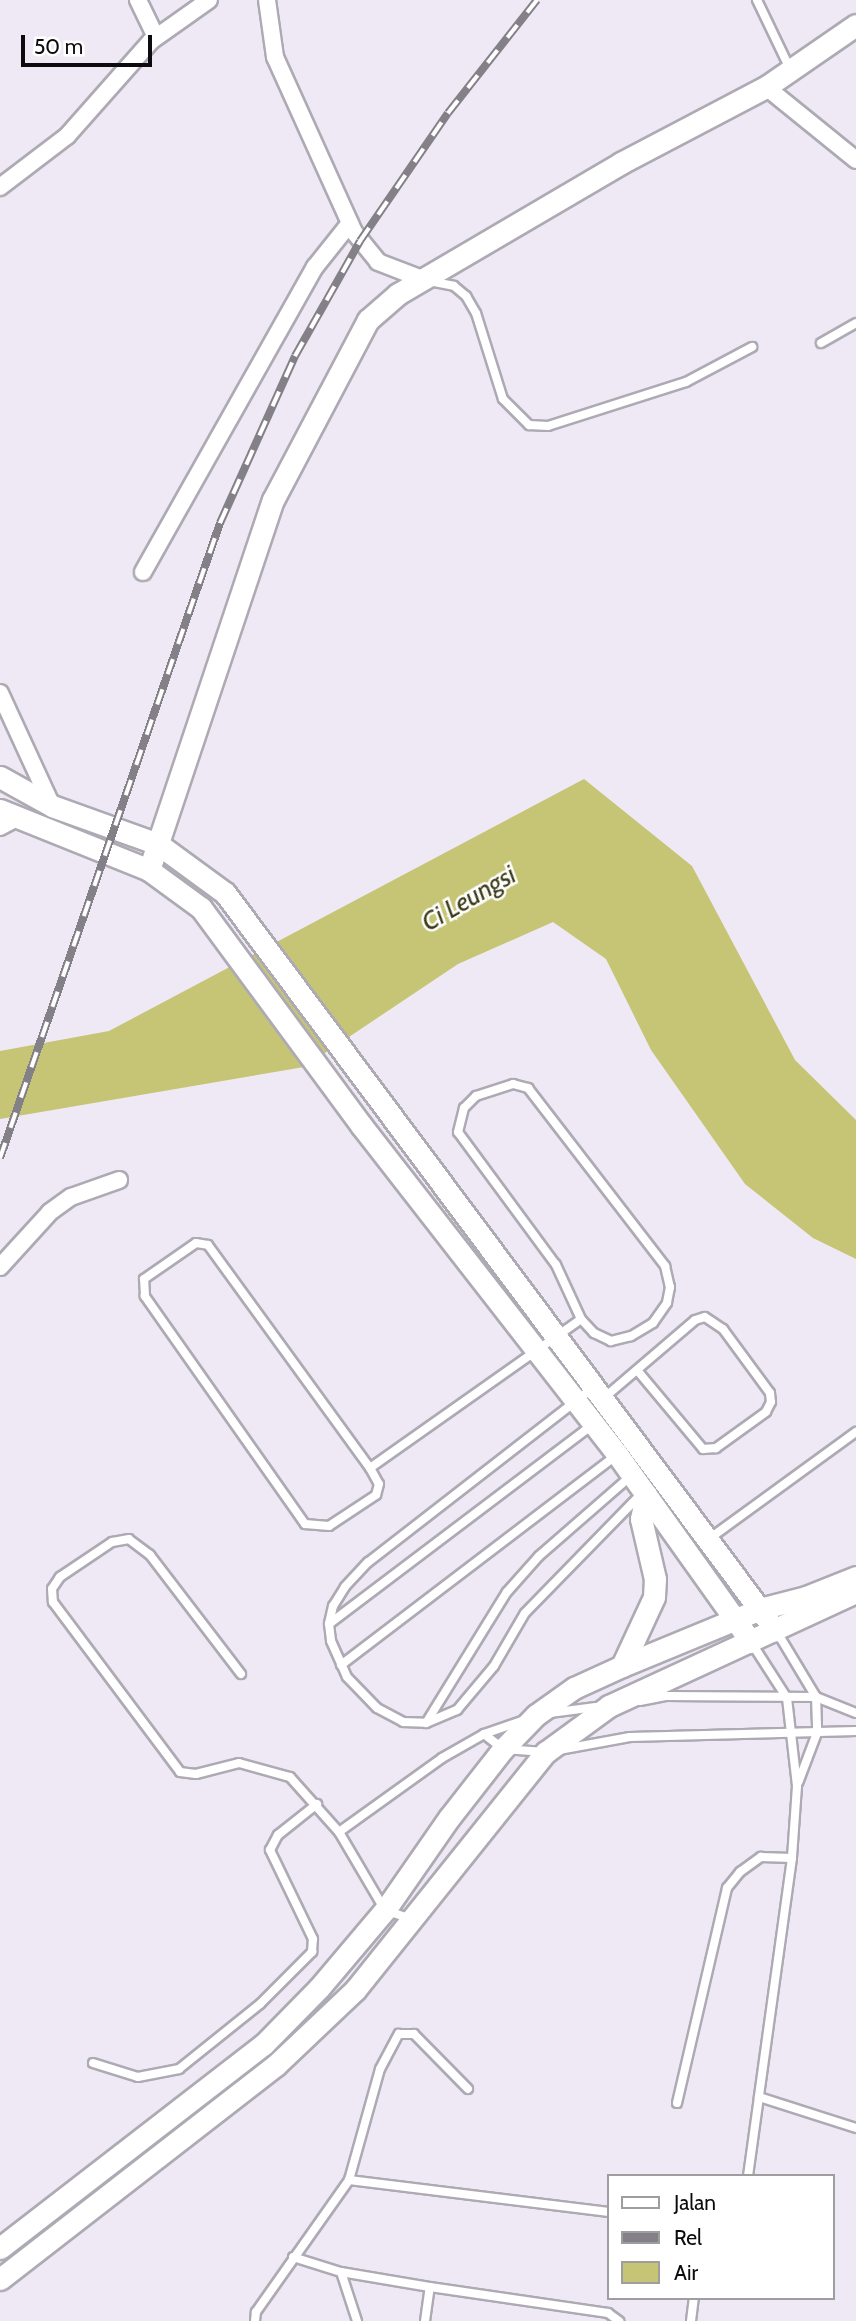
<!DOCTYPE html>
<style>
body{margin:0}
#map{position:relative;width:856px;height:2321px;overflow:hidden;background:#eee9f4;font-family:Cabin,sans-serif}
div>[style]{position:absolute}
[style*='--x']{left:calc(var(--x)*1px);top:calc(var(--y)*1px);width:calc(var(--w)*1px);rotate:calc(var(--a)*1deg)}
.water>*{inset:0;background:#c6c475}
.roads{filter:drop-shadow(2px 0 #aeaab4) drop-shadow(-2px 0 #aeaab4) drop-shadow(0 2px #aeaab4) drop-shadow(0 -2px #aeaab4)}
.service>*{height:8px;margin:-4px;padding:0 4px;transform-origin:4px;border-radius:4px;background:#fff}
.minor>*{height:16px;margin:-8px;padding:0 8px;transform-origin:8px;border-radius:8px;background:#fff}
.tertiary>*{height:21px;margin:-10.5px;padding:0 10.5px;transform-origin:10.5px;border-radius:10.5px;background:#fff}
.rail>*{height:8px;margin-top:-4px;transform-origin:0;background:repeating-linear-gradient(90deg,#fff 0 16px,#838087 0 32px);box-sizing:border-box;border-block:2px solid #838087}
span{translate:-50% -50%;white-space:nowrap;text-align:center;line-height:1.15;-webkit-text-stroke:5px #fff;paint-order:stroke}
.water-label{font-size:26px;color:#3b3a17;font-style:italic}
.legend{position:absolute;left:607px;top:2174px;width:228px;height:126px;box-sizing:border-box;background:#fff;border:2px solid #9e9d9f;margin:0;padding:9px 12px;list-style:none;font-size:21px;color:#0d0b0e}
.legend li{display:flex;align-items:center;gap:14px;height:35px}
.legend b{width:35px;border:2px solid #9e9d9f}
.scale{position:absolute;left:21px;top:35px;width:131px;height:32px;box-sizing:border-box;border:4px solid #0d0b0e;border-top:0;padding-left:9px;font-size:21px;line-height:24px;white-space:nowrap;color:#0d0b0e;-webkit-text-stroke:5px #fff;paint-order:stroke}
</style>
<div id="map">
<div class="water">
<i style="clip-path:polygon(584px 779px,692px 866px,795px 1060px,856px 1120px,856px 1259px,813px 1238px,745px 1184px,651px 1050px,606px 959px,553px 922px,458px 964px,304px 1067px,0 1119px,0 1051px,109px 1031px)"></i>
</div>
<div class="roads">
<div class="service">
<i style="--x:757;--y:0;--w:76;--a:64.4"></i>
<i style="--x:429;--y:281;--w:25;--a:11"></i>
<i style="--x:454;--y:286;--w:16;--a:40"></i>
<i style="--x:466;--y:296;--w:20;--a:60"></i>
<i style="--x:476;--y:313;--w:90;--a:72.6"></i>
<i style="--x:503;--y:399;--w:37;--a:45"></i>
<i style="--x:529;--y:425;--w:19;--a:3"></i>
<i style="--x:548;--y:426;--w:145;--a:-17.7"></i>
<i style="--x:686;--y:382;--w:75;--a:-27.9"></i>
<i style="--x:821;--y:343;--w:40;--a:-29.7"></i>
<i style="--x:513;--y:1084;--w:16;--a:15"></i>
<i style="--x:528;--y:1088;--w:225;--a:52.4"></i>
<i style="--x:665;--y:1266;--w:22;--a:77"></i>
<i style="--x:670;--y:1287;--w:16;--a:101"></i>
<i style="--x:667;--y:1303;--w:24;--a:125"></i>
<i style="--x:653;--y:1323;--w:26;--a:149"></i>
<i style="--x:631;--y:1336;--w:21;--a:166"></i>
<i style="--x:611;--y:1341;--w:19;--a:-155"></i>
<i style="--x:594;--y:1333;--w:19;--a:-133"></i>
<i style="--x:581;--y:1319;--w:60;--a:-114.8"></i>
<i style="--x:556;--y:1265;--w:165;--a:-126.4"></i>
<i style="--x:458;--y:1132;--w:25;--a:-76"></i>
<i style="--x:464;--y:1108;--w:17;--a:-45"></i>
<i style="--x:476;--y:1096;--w:39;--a:-18"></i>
<i style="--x:594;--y:1387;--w:286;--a:142.2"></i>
<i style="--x:368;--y:1562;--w:34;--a:133"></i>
<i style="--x:345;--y:1587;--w:22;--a:122"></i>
<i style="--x:333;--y:1606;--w:18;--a:103"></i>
<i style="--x:329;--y:1624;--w:17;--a:83"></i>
<i style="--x:331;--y:1641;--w:39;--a:66"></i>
<i style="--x:347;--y:1677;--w:43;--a:45.9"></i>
<i style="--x:377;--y:1708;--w:30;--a:28"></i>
<i style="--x:403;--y:1722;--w:23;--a:2"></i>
<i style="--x:426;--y:1723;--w:34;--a:-23"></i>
<i style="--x:457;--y:1710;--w:57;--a:-49.9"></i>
<i style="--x:494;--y:1666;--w:61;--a:-59.7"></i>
<i style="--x:525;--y:1613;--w:163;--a:-45.7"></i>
<i style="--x:605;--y:1397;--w:118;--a:-40.5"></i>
<i style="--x:695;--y:1320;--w:10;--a:-17"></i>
<i style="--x:705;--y:1317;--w:22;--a:34"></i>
<i style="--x:723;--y:1329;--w:79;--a:53.7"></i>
<i style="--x:770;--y:1393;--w:9;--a:84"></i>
<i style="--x:771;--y:1402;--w:11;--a:117"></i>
<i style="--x:766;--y:1412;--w:62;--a:144.2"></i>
<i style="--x:716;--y:1448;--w:13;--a:176"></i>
<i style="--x:703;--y:1449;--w:103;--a:-129.9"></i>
<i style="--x:370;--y:1468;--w:18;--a:61"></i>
<i style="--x:379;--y:1484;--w:11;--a:105"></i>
<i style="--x:376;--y:1495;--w:56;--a:146.6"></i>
<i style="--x:329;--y:1526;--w:24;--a:-175"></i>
<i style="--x:305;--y:1524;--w:279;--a:-125.1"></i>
<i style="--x:145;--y:1296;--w:17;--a:-93"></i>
<i style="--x:144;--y:1279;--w:63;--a:-34.7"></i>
<i style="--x:196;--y:1243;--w:12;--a:9"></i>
<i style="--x:208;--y:1245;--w:276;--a:54"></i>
<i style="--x:370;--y:1468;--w:258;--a:-35.2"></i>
<i style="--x:709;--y:1539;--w:182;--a:-36.1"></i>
<i style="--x:329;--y:1624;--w:330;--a:-37.1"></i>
<i style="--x:777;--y:1632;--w:76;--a:59"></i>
<i style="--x:816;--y:1697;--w:36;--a:88"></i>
<i style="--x:817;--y:1733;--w:53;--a:110.8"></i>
<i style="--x:751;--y:1642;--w:67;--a:57.3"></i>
<i style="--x:787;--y:1698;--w:89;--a:83.5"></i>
<i style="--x:797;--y:1786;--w:72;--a:94"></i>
<i style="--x:792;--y:1858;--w:241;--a:97.9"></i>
<i style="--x:759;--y:2097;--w:102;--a:17.7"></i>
<i style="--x:341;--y:1665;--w:347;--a:-37.3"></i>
<i style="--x:241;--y:1674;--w:150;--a:-127.4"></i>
<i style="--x:150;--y:1555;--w:26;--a:-143"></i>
<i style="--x:129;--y:1539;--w:17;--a:170"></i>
<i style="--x:112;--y:1542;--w:63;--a:146.1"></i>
<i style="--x:60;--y:1577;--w:14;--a:124"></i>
<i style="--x:52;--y:1589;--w:13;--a:86"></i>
<i style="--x:53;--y:1602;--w:212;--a:53.2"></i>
<i style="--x:180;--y:1772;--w:16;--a:7"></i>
<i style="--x:196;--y:1774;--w:44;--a:-14.3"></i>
<i style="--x:239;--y:1763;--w:53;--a:15.4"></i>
<i style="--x:290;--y:1777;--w:74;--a:48.3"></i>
<i style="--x:339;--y:1832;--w:91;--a:59.5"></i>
<i style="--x:385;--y:1910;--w:28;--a:19"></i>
<i style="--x:640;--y:1701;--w:26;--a:-11"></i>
<i style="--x:666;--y:1696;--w:150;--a:0.4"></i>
<i style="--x:816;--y:1697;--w:43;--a:21.8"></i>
<i style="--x:550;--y:1713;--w:46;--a:-7.4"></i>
<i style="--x:426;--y:1723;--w:154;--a:-58.3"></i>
<i style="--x:507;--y:1592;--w:48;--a:-48.4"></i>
<i style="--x:539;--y:1556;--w:123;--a:-41.1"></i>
<i style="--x:484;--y:1734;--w:24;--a:38"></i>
<i style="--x:503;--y:1749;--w:39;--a:4"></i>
<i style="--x:559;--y:1750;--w:72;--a:-10.4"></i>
<i style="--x:630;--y:1737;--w:226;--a:-1.5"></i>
<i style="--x:339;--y:1832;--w:127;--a:-35.7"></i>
<i style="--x:442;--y:1758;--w:48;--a:-29.7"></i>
<i style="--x:484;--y:1734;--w:39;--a:-19"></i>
<i style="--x:93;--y:2063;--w:47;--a:17.3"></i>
<i style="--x:138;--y:2077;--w:42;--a:-11"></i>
<i style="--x:179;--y:2069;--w:104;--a:-38.7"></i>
<i style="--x:260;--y:2004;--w:74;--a:-45"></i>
<i style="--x:312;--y:1952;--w:13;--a:-86"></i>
<i style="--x:313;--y:1939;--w:99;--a:-115.8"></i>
<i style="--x:270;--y:1850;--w:17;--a:-62"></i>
<i style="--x:278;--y:1835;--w:50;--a:-38.5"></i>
<i style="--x:677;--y:2103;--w:221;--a:-76.9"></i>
<i style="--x:727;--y:1888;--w:21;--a:-51"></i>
<i style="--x:740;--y:1872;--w:26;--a:-36"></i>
<i style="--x:761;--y:1857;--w:31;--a:2"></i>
<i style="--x:748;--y:2176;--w:80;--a:-82.1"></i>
<i style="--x:349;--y:2180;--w:115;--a:-74.4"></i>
<i style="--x:380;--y:2069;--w:40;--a:-62"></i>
<i style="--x:399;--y:2034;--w:15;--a:0"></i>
<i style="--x:414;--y:2034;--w:77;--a:45.5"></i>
<i style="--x:293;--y:2257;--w:50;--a:17.4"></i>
<i style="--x:341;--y:2272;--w:90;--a:9.6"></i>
<i style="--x:430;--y:2287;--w:180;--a:8.3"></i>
<i style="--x:608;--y:2313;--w:14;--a:36"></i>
<i style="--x:341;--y:2272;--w:52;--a:71.9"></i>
<i style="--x:255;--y:2321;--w:9;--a:-84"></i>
<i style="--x:256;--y:2312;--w:161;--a:-54.8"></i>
<i style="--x:349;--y:2180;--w:262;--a:7"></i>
<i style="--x:425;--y:2321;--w:34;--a:-82"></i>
<i style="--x:691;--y:2321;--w:23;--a:-83"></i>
</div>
<div class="minor">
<i style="--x:138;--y:0;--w:41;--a:64.1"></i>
<i style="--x:267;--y:0;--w:58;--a:82"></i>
<i style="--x:275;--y:57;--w:192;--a:65.7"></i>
<i style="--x:354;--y:232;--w:38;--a:51"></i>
<i style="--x:378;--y:262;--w:47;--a:21.1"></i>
<i style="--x:766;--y:87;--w:116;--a:39"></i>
<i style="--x:0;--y:187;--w:84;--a:-37.3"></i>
<i style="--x:67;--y:136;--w:127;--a:-48.5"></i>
<i style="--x:151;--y:41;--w:71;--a:-35.3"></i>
<i style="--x:143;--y:572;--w:350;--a:-60.6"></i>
<i style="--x:315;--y:267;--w:56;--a:-51.5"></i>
<i style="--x:0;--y:693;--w:124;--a:65.3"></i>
<i style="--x:0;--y:827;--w:17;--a:-28"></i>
<i style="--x:0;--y:1267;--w:74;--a:-47.7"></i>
<i style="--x:50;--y:1212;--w:26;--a:-36"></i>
<i style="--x:71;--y:1197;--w:51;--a:-19.5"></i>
</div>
<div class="tertiary">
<i style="--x:0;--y:777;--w:60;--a:29.1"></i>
<i style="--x:52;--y:806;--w:113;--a:19.7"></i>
<i style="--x:158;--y:844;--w:83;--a:36.2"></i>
<i style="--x:225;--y:893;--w:920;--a:53.27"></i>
<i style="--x:0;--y:810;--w:161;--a:21.9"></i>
<i style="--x:149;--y:870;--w:64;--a:36.2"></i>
<i style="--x:201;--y:908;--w:270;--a:53.6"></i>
<i style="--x:361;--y:1125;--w:417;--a:52.1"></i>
<i style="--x:617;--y:1454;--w:231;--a:54.5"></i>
<i style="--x:149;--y:870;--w:390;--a:-71.5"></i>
<i style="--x:273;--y:500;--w:204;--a:-62.2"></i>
<i style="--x:368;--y:320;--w:40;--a:-41"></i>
<i style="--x:398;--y:294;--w:259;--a:-30.4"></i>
<i style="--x:621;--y:163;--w:164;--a:-27.7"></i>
<i style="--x:766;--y:87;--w:109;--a:-34.6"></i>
<i style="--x:622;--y:1666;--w:76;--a:-65.1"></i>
<i style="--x:654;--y:1597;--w:18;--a:-87"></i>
<i style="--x:655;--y:1579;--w:62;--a:-103.1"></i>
<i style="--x:641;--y:1519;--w:25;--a:-78"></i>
<i style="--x:0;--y:2248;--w:332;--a:-37.7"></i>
<i style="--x:263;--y:2045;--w:80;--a:-45.5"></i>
<i style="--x:319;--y:1988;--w:102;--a:-49.8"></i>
<i style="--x:385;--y:1910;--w:112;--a:-55.2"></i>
<i style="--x:449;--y:1818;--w:88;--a:-52"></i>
<i style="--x:503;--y:1749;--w:47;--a:-45.9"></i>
<i style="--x:536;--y:1715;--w:47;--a:-35.4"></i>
<i style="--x:574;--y:1688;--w:53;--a:-24.6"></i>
<i style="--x:622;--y:1666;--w:149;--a:-22.4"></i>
<i style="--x:760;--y:1609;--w:48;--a:-14.6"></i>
<i style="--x:806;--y:1597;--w:54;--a:-21.8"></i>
<i style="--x:0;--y:2279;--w:349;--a:-37.8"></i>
<i style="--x:276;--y:2065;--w:109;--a:-43.5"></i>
<i style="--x:355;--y:1990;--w:305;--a:-51.3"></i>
<i style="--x:546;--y:1752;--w:78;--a:-36.1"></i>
<i style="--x:609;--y:1706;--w:272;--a:-24.8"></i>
</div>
</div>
<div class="rail">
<i style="--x:0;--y:1158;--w:672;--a:-70.89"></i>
<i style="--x:220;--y:523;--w:183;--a:-65.8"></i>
<i style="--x:295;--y:356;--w:132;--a:-60.5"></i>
<i style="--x:360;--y:241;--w:155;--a:-55.5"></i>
<i style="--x:448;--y:113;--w:144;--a:-51.8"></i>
</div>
<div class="water-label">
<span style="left:469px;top:899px;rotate:-30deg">Ci Leungsi</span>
</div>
<ul class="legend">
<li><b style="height:9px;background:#fff"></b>Jalan</li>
<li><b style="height:9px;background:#838087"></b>Rel</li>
<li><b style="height:19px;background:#c6c475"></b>Air</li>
</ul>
<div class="scale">50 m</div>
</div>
